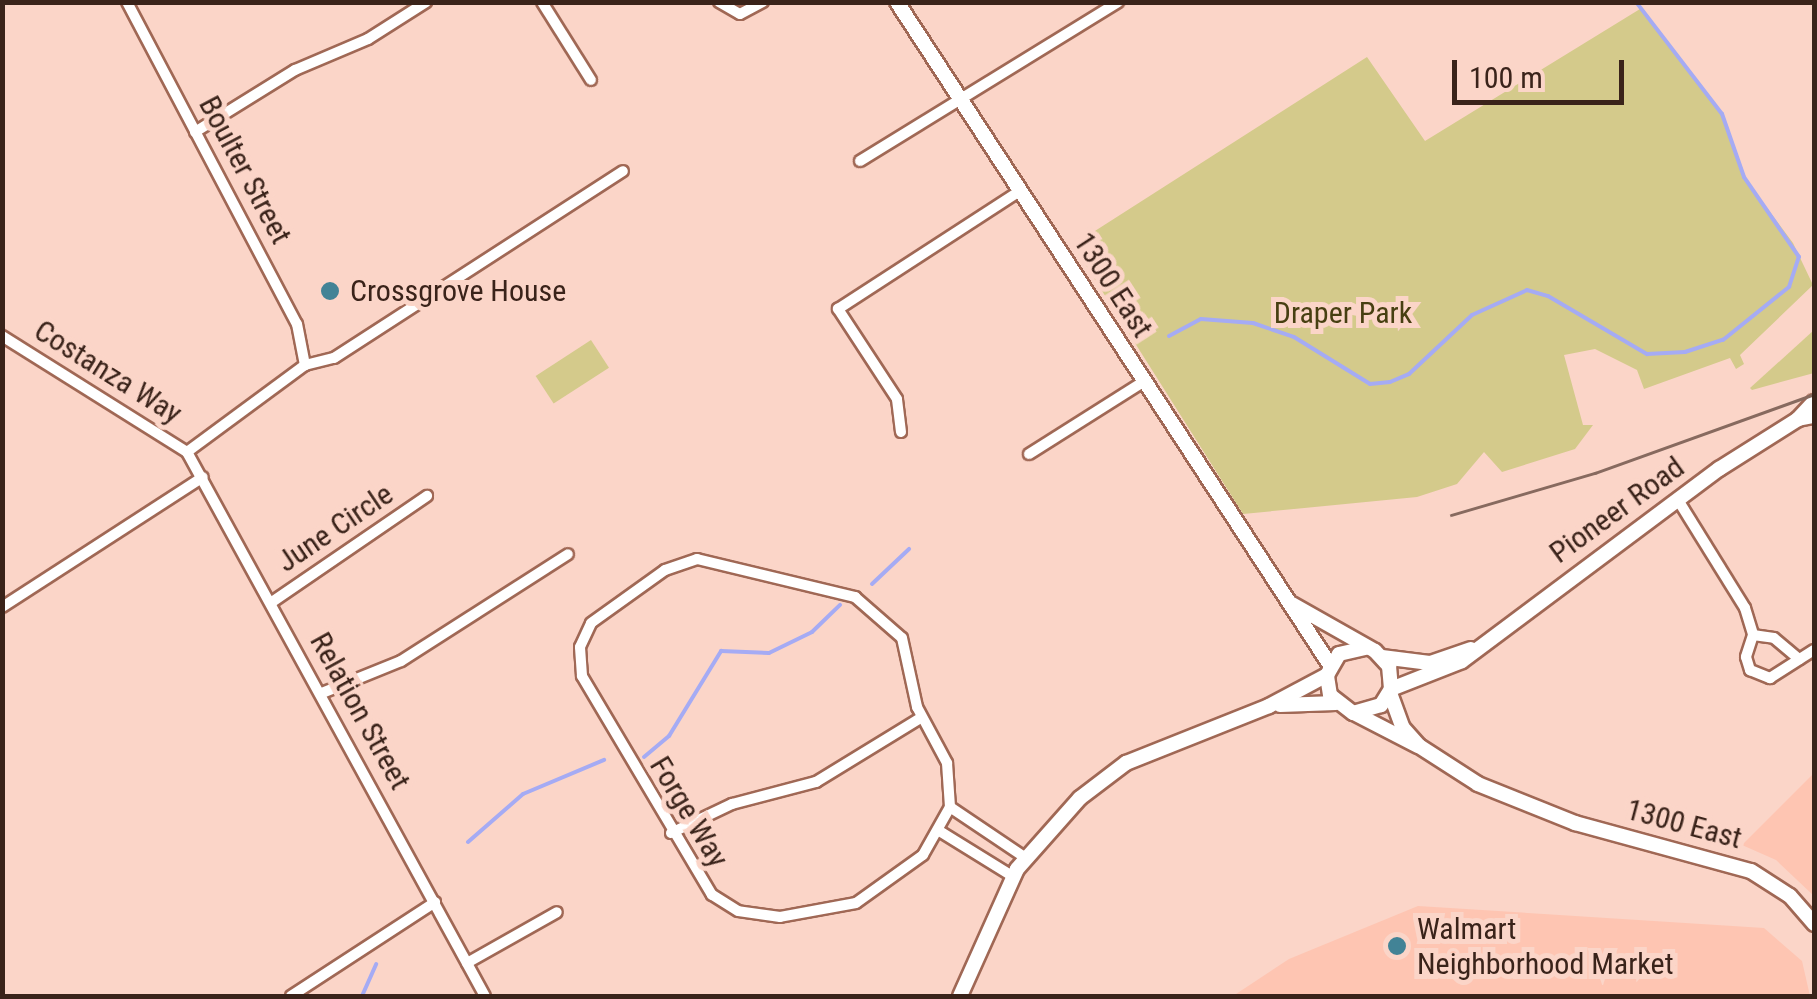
<!DOCTYPE html>
<style>
body{margin:0}
#map{position:relative;width:1817px;height:999px;overflow:hidden;background:#fbd5c8;font-family:"Roboto Condensed",sans-serif}
div>[style]{position:absolute}
[style*='--x']{left:calc(var(--x)*1px);top:calc(var(--y)*1px);width:calc(var(--w)*1px);rotate:calc(var(--a)*1deg)}
.built>*{inset:0;background:#fec5b2}
.green>*{inset:0;background:#d4ca8b;transform-origin:0 0}
.stream>*{height:4px;margin:-2px;padding:0 2px;transform-origin:2px;border-radius:2px;background:#a5abf4}
.roads{filter:drop-shadow(2px 0 #a06855) drop-shadow(-2px 0 #a06855) drop-shadow(0 2px #a06855) drop-shadow(0 -2px #a06855)}
.street>*{height:10px;margin:-5px;padding:0 5px;transform-origin:5px;border-radius:5px;background:#fff}
.secondary>*{height:14px;margin:-7px;padding:0 7px;transform-origin:7px;border-radius:7px;background:#fff}
.tram>*{height:2.5px;margin:-1.25px;padding:0 1.25px;transform-origin:1.25px;border-radius:1.25px;background:#876a5f}
.dots>*{width:28px;height:28px;translate:-50% -50%;box-sizing:border-box;border:5px solid #fbd5c8;border-radius:50%}
span{translate:-50% -50%;white-space:nowrap;text-align:center;line-height:1.15;-webkit-text-stroke:10px #fbd5c8;paint-order:stroke}
.street-label{font-size:30px;color:#3a231a}
.poi-label{font-size:30px;color:#3a231a}
.left{translate:0 -50%;text-align:left}
.park-label{font-size:30px;color:#473f11}
.frame{position:absolute;inset:0;border:5px solid #3a231a;pointer-events:none}
.scale{position:absolute;left:1452px;top:60px;width:172px;height:45px;box-sizing:border-box;border:5px solid #3a231a;border-top:0;padding-left:12px;font-size:30px;line-height:35px;white-space:nowrap;color:#3a231a;-webkit-text-stroke:8px #fbd5c8;paint-order:stroke}
</style>
<div id="map">
<div class="built">
<i style="clip-path:polygon(1814px 773px,1814px 896px,1776px 860px,1742px 845px)"></i>
<i style="clip-path:polygon(1418px 906px,1764px 928px,1802px 961px,1810px 996px,1233px 996px,1289px 959px)"></i>
</div>
<div class="green">
<i style="clip-path:polygon(1640px 9px,1722px 114px,1744px 177px,1793px 243px,1813px 285px,1740px 355px,1744px 364px,1736px 369px,1730px 358px,1644px 389px,1637px 370px,1595px 349px,1564px 355px,1583px 425px,1593px 425px,1575px 449px,1502px 472px,1484px 452px,1457px 484px,1417px 497px,1243px 514px,1073px 245px,1367px 57px,1425px 141px)"></i>
<i style="clip-path:polygon(1814px 330px,1814px 373px,1752px 390px,1750px 388px)"></i>
<i style="left:591px;top:340px;width:33px;height:66px;rotate:57deg"></i>
</div>
<div class="stream">
<i style="--x:1169;--y:336;--w:36;--a:-28"></i>
<i style="--x:1201;--y:319;--w:52;--a:4.4"></i>
<i style="--x:1253;--y:323;--w:43;--a:18.9"></i>
<i style="--x:1294;--y:337;--w:89;--a:31.7"></i>
<i style="--x:1370;--y:384;--w:20;--a:-6"></i>
<i style="--x:1390;--y:382;--w:21;--a:-23"></i>
<i style="--x:1409;--y:374;--w:86;--a:-43.1"></i>
<i style="--x:1472;--y:315;--w:60;--a:-24.4"></i>
<i style="--x:1527;--y:290;--w:22;--a:16"></i>
<i style="--x:1548;--y:296;--w:115;--a:30.4"></i>
<i style="--x:1647;--y:354;--w:38;--a:-3"></i>
<i style="--x:1685;--y:352;--w:40;--a:-18"></i>
<i style="--x:1723;--y:340;--w:85;--a:-38.8"></i>
<i style="--x:1789;--y:287;--w:32;--a:-72"></i>
<i style="--x:1799;--y:257;--w:97;--a:-124.5"></i>
<i style="--x:1744;--y:177;--w:67;--a:-109.2"></i>
<i style="--x:1722;--y:114;--w:141;--a:-127.5"></i>
<i style="--x:872;--y:584;--w:51;--a:-43.4"></i>
<i style="--x:644;--y:757;--w:33;--a:-40"></i>
<i style="--x:669;--y:736;--w:100;--a:-58.5"></i>
<i style="--x:721;--y:651;--w:48;--a:2.4"></i>
<i style="--x:769;--y:653;--w:48;--a:-26"></i>
<i style="--x:812;--y:632;--w:39;--a:-44"></i>
<i style="--x:468;--y:842;--w:73;--a:-41.1"></i>
<i style="--x:523;--y:794;--w:88;--a:-22.8"></i>
<i style="--x:362;--y:996;--w:35;--a:-66"></i>
</div>
<div class="roads">
<div class="street">
<i style="--x:127;--y:2;--w:364;--a:62.2"></i>
<i style="--x:297;--y:324;--w:42;--a:79"></i>
<i style="--x:542;--y:2;--w:92;--a:57.9"></i>
<i style="--x:719;--y:2;--w:24;--a:30"></i>
<i style="--x:740;--y:14;--w:26;--a:-28"></i>
<i style="--x:195;--y:132;--w:118;--a:-31.8"></i>
<i style="--x:295;--y:70;--w:79;--a:-23"></i>
<i style="--x:368;--y:39;--w:69;--a:-32.5"></i>
<i style="--x:860;--y:161;--w:303;--a:-31.6"></i>
<i style="--x:2;--y:336;--w:218;--a:32.1"></i>
<i style="--x:187;--y:452;--w:620;--a:61.29"></i>
<i style="--x:305;--y:365;--w:30;--a:-14"></i>
<i style="--x:334;--y:358;--w:344;--a:-32.9"></i>
<i style="--x:901;--y:432;--w:33;--a:-97"></i>
<i style="--x:897;--y:399;--w:108;--a:-123.2"></i>
<i style="--x:838;--y:309;--w:217;--a:-33"></i>
<i style="--x:187;--y:452;--w:147;--a:-36.4"></i>
<i style="--x:1029;--y:454;--w:135;--a:-32.3"></i>
<i style="--x:1678;--y:500;--w:127;--a:58.2"></i>
<i style="--x:1745;--y:608;--w:28;--a:73"></i>
<i style="--x:1753;--y:635;--w:23;--a:108"></i>
<i style="--x:1746;--y:657;--w:14;--a:73"></i>
<i style="--x:1750;--y:670;--w:22;--a:22"></i>
<i style="--x:1770;--y:678;--w:52;--a:-32.5"></i>
<i style="--x:697;--y:559;--w:163;--a:13.5"></i>
<i style="--x:855;--y:597;--w:62;--a:41.1"></i>
<i style="--x:902;--y:638;--w:71;--a:77.7"></i>
<i style="--x:917;--y:707;--w:64;--a:61.8"></i>
<i style="--x:947;--y:763;--w:44;--a:86.1"></i>
<i style="--x:950;--y:807;--w:55;--a:119.4"></i>
<i style="--x:923;--y:855;--w:82;--a:144.4"></i>
<i style="--x:856;--y:903;--w:77;--a:169.6"></i>
<i style="--x:780;--y:917;--w:42;--a:-171.9"></i>
<i style="--x:738;--y:911;--w:31;--a:-148"></i>
<i style="--x:712;--y:895;--w:255;--a:-120.7"></i>
<i style="--x:582;--y:676;--w:29;--a:-94"></i>
<i style="--x:580;--y:647;--w:26;--a:-65"></i>
<i style="--x:591;--y:623;--w:91;--a:-35.6"></i>
<i style="--x:665;--y:570;--w:34;--a:-19"></i>
<i style="--x:272;--y:602;--w:188;--a:-34.4"></i>
<i style="--x:2;--y:607;--w:239;--a:-32.9"></i>
<i style="--x:1753;--y:635;--w:21;--a:8"></i>
<i style="--x:1774;--y:638;--w:33;--a:40"></i>
<i style="--x:322;--y:693;--w:85;--a:-22.1"></i>
<i style="--x:401;--y:661;--w:198;--a:-32.6"></i>
<i style="--x:950;--y:807;--w:92;--a:33.9"></i>
<i style="--x:941;--y:832;--w:86;--a:31.7"></i>
<i style="--x:671;--y:833;--w:68;--a:-25.4"></i>
<i style="--x:732;--y:804;--w:87;--a:-14.7"></i>
<i style="--x:816;--y:782;--w:124;--a:-31.5"></i>
<i style="--x:467;--y:963;--w:103;--a:-29.5"></i>
<i style="--x:291;--y:996;--w:172;--a:-33.1"></i>
</div>
<div class="secondary">
<i style="--x:897;--y:2;--w:792;--a:56.85"></i>
<i style="--x:1798;--y:419;--w:23;--a:-47"></i>
<i style="--x:1292;--y:604;--w:95;--a:29.5"></i>
<i style="--x:1375;--y:651;--w:21;--a:47"></i>
<i style="--x:1389;--y:666;--w:23;--a:85"></i>
<i style="--x:1391;--y:689;--w:19;--a:122"></i>
<i style="--x:1381;--y:705;--w:29;--a:164"></i>
<i style="--x:1353;--y:713;--w:29;--a:-142"></i>
<i style="--x:1330;--y:695;--w:20;--a:-99"></i>
<i style="--x:1327;--y:675;--w:24;--a:-60"></i>
<i style="--x:1339;--y:654;--w:28;--a:-13"></i>
<i style="--x:1382;--y:657;--w:48;--a:7.1"></i>
<i style="--x:1430;--y:663;--w:43;--a:-18.9"></i>
<i style="--x:1391;--y:689;--w:76;--a:-21.5"></i>
<i style="--x:1462;--y:661;--w:321;--a:-36.8"></i>
<i style="--x:1719;--y:469;--w:93;--a:-32.3"></i>
<i style="--x:1798;--y:419;--w:16;--a:-11"></i>
<i style="--x:1390;--y:693;--w:37;--a:70"></i>
<i style="--x:1403;--y:728;--w:24;--a:48"></i>
<i style="--x:1419;--y:746;--w:70;--a:32.8"></i>
<i style="--x:1478;--y:784;--w:105;--a:21.9"></i>
<i style="--x:1575;--y:823;--w:182;--a:15.3"></i>
<i style="--x:1751;--y:871;--w:46;--a:32.7"></i>
<i style="--x:1790;--y:896;--w:37;--a:49"></i>
<i style="--x:1280;--y:705;--w:56;--a:-2"></i>
<i style="--x:1354;--y:713;--w:72;--a:27.3"></i>
<i style="--x:960;--y:996;--w:139;--a:-65.8"></i>
<i style="--x:1017;--y:869;--w:95;--a:-48.4"></i>
<i style="--x:1080;--y:798;--w:58;--a:-37.3"></i>
<i style="--x:1126;--y:763;--w:154;--a:-21.7"></i>
<i style="--x:1269;--y:706;--w:66;--a:-28.1"></i>
</div>
</div>
<div class="tram">
<i style="--x:1451;--y:515;--w:150;--a:-16.3"></i>
<i style="--x:1595;--y:473;--w:233;--a:-19.8"></i>
</div>
<div class="dots">
<i style="left:330px;top:291px;background:#428396"></i>
<i style="left:1397px;top:946px;background:#428396"></i>
</div>
<div class="street-label">
<span style="left:245px;top:170px;rotate:62deg">Boulter Street</span>
<span style="left:1113px;top:285px;rotate:57deg">1300 East</span>
<span style="left:108px;top:372px;rotate:32deg">Costanza Way</span>
<span style="left:1617px;top:510px;rotate:-36deg">Pioneer Road</span>
<span style="left:335px;top:528px;rotate:-34deg">June Circle</span>
<span style="left:360px;top:711px;rotate:61deg">Relation Street</span>
<span style="left:689px;top:812px;rotate:59deg">Forge Way</span>
<span style="left:1684px;top:824px;rotate:15deg">1300 East</span>
</div>
<div class="poi-label">
<span class="left" style="left:350px;top:291px">Crossgrove House</span>
<span class="left" style="left:1417px;top:946px">Walmart<br>Neighborhood Market</span>
</div>
<div class="park-label">
<span style="left:1343px;top:313px">Draper Park</span>
</div>
<div class="frame"></div>
<div class="scale">100 m</div>
</div>
